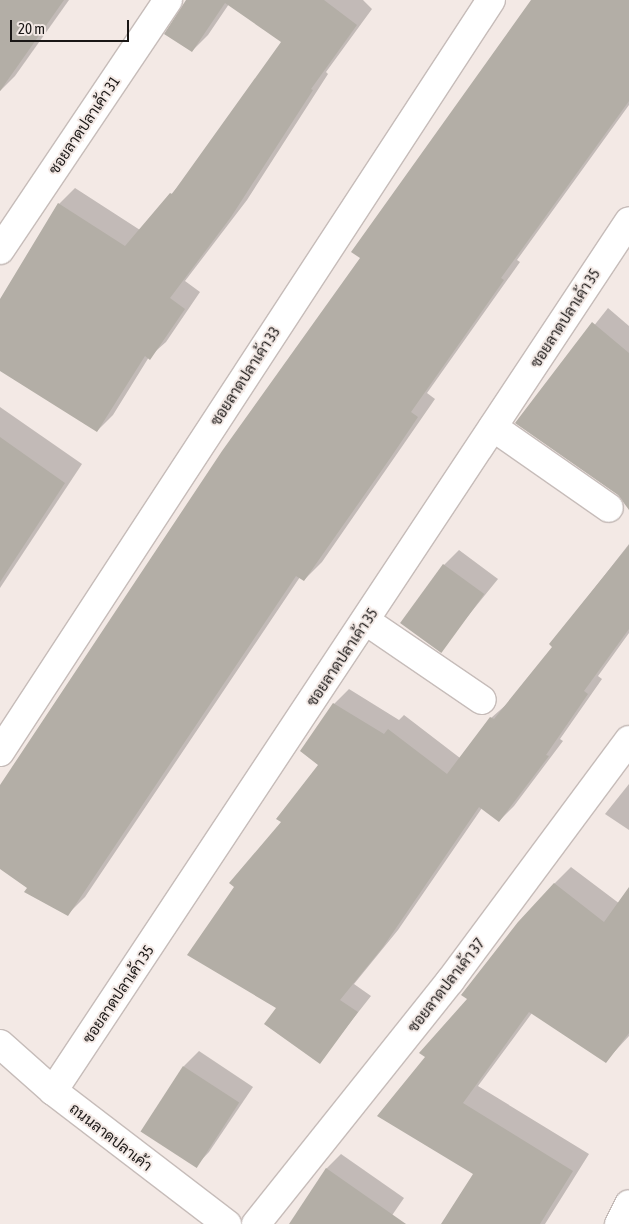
<!DOCTYPE html>
<meta charset="utf-8">
<style>
body{margin:0}
#map{position:relative;width:629px;height:1224px;overflow:hidden;background:#f3e9e5;font-family:"Asap Condensed",Sarabun,sans-serif}
div>[style]{position:absolute}
[style*='--x']{left:calc(var(--x)*1px);top:calc(var(--y)*1px);width:calc(var(--w)*1px);rotate:calc(var(--a)*1deg)}
.shadow>*{inset:0;background:#0003}
.building>*{inset:0;background:#b3aea6;transform-origin:0 0}
.roads{filter:drop-shadow(1px 0 #c6bcb9) drop-shadow(-1px 0 #c6bcb9) drop-shadow(0 1px #c6bcb9) drop-shadow(0 -1px #c6bcb9)}
.minor>*{height:28px;margin:-14px;padding:0 14px;transform-origin:14px;border-radius:14px;background:#fff}
.major>*{height:28px;margin:-14px;padding:0 14px;transform-origin:14px;border-radius:14px;background:#fff}
span{translate:-50% -50%;white-space:nowrap;text-align:center;line-height:1.15;-webkit-text-stroke:4px #f3e9e5;paint-order:stroke}
.street-label{font-size:15px;color:#1a1716}
.scale{position:absolute;left:10px;top:20px;width:119px;height:22px;box-sizing:border-box;border:2px solid #1a1716;border-top:0;padding-left:6px;font-size:15px;line-height:18px;white-space:nowrap;color:#1a1716;-webkit-text-stroke:4px #f3e9e5;paint-order:stroke}
</style>
<div id="map">
<div class="shadow">
<i style="clip-path:polygon(0 0,69px 0,15px 76px,0 91px)"></i>
<i style="clip-path:polygon(189px 0,363px 0,372px 9px,326px 72px,328px 74px,247px 200px,185px 281px,200px 292px,166px 342px,149px 357px,113px 415px,97px 431px,0 369px,0 302px,59px 204px,75px 188px,140px 230px,182px 182px,283px 42px,229px 4px,208px 35px,192px 51px)"></i>
<i style="clip-path:polygon(533px 0,629px 0,629px 105px,517px 260px,520px 262px,427px 393px,435px 399px,322px 562px,304px 580px,300px 577px,85px 897px,67px 915px,0 868px,0 787px,362px 257px)"></i>
<i style="clip-path:polygon(608px 308px,629px 326px,629px 508px,619px 494px,517px 423px)"></i>
<i style="clip-path:polygon(0 407px,82px 464px,0 588px)"></i>
<i style="clip-path:polygon(629px 544px,629px 633px,598px 676px,602px 679px,560px 739px,563px 741px,514px 806px,499px 821px,482px 808px,398px 930px,354px 984px,371px 996px,319px 1062px,278px 1008px,283px 822px,320px 765px,334px 704px,349px 689px,399px 720px,404px 715px,460px 758px,491px 718px,507px 704px,554px 647px,551px 644px)"></i>
<i style="clip-path:polygon(459px 550px,498px 579px,442px 648px,444px 565px)"></i>
<i style="clip-path:polygon(629px 784px,629px 830px,605px 814px)"></i>
<i style="clip-path:polygon(571px 867px,620px 904px,629px 895px,629px 1036px,606px 1061px,532px 1013px,478px 1086px,589px 1154px,545px 1224px,442px 1224px,475px 1173px,427px 1057px,554px 884px)"></i>
<i style="clip-path:polygon(199px 1051px,253px 1087px,209px 1152px,195px 1167px,184px 1066px)"></i>
<i style="clip-path:polygon(341px 1154px,404px 1198px,386px 1224px,291px 1224px,326px 1169px)"></i>
</div>
<div class="building">
<i style="clip-path:polygon(0 0,64px 0,0 91px)"></i>
<i style="clip-path:polygon(186px 0,324px 0,357px 25px,311px 89px,313px 90px,231px 217px,170px 298px,185px 309px,150px 360px,145px 356px,97px 432px,0 371px,0 299px,58px 203px,125px 246px,170px 193px,172px 194px,281px 42px,225px 3px,192px 52px,164px 34px)"></i>
<i style="clip-path:polygon(531px 0,629px 0,629px 101px,501px 278px,504px 280px,411px 412px,418px 417px,391px 457px,304px 581px,296px 576px,68px 916px,24px 892px,27px 888px,0 869px,0 785px,222px 451px,360px 258px,351px 252px)"></i>
<i style="clip-path:polygon(592px 322px,629px 353px,629px 510px,618px 495px,515px 423px)"></i>
<i style="clip-path:polygon(0 437px,65px 483px,0 582px)"></i>
<i style="clip-path:polygon(629px 545px,629px 629px,584px 691px,588px 694px,546px 755px,549px 756px,499px 822px,479px 807px,383px 947px,340px 1000px,358px 1012px,320px 1064px,264px 1024px,276px 1008px,187px 955px,234px 887px,229px 883px,281px 822px,276px 819px,318px 765px,300px 751px,333px 703px,384px 734px,388px 729px,447px 774px,490px 717px,494px 719px,552px 647px,549px 644px)"></i>
<i style="left:443px;top:564px;width:51px;height:73px;rotate:36deg"></i>
<i style="clip-path:polygon(554px 883px,604px 922px,629px 887px,629px 1033px,606px 1063px,529px 1012px,463px 1103px,573px 1171px,540px 1224px,441px 1224px,473px 1174px,377px 1116px,425px 1057px,419px 1053px,467px 999px,461px 995px,518px 922px)"></i>
<i style="left:183px;top:1066px;width:67px;height:78px;rotate:33deg"></i>
<i style="clip-path:polygon(326px 1168px,406px 1224px,289px 1224px)"></i>
</div>
<div class="roads">
<div class="minor">
<i style="--x:0;--y:250;--w:301;--a:-56.1"></i>
<i style="--x:493;--y:427;--w:141;--a:34.9"></i>
<i style="--x:366;--y:621;--w:140;--a:34.3"></i>
<i style="--x:0;--y:752;--w:898;--a:-56.86"></i>
<i style="--x:53;--y:1091;--w:1043;--a:-56.49"></i>
<i style="--x:256;--y:1224;--w:311;--a:-51.4"></i>
<i style="--x:450;--y:981;--w:300;--a:-53.4"></i>
<i style="--x:619;--y:1224;--w:22;--a:-63"></i>
</div>
<div class="major">
<i style="--x:0;--y:1044;--w:71;--a:41.6"></i>
<i style="--x:53;--y:1091;--w:219;--a:37.4"></i>
</div>
</div>
<div class="street-label">
<span style="left:84px;top:125px;rotate:-56deg">ซอยลาดปลาเค้า 31</span>
<span style="left:565px;top:318px;rotate:-57deg">ซอยลาดปลาเค้า 35</span>
<span style="left:245px;top:376px;rotate:-57deg">ซอยลาดปลาเค้า 33</span>
<span style="left:342px;top:657px;rotate:-56deg">ซอยลาดปลาเค้า 35</span>
<span style="left:446px;top:985px;rotate:-52deg">ซอยลาดปลาเค้า 37</span>
<span style="left:118px;top:994px;rotate:-56deg">ซอยลาดปลาเค้า 35</span>
<span style="left:111px;top:1137px;rotate:38deg">ถนนลาดปลาเค้า</span>
</div>
<div class="scale">20 m</div>
</div>
